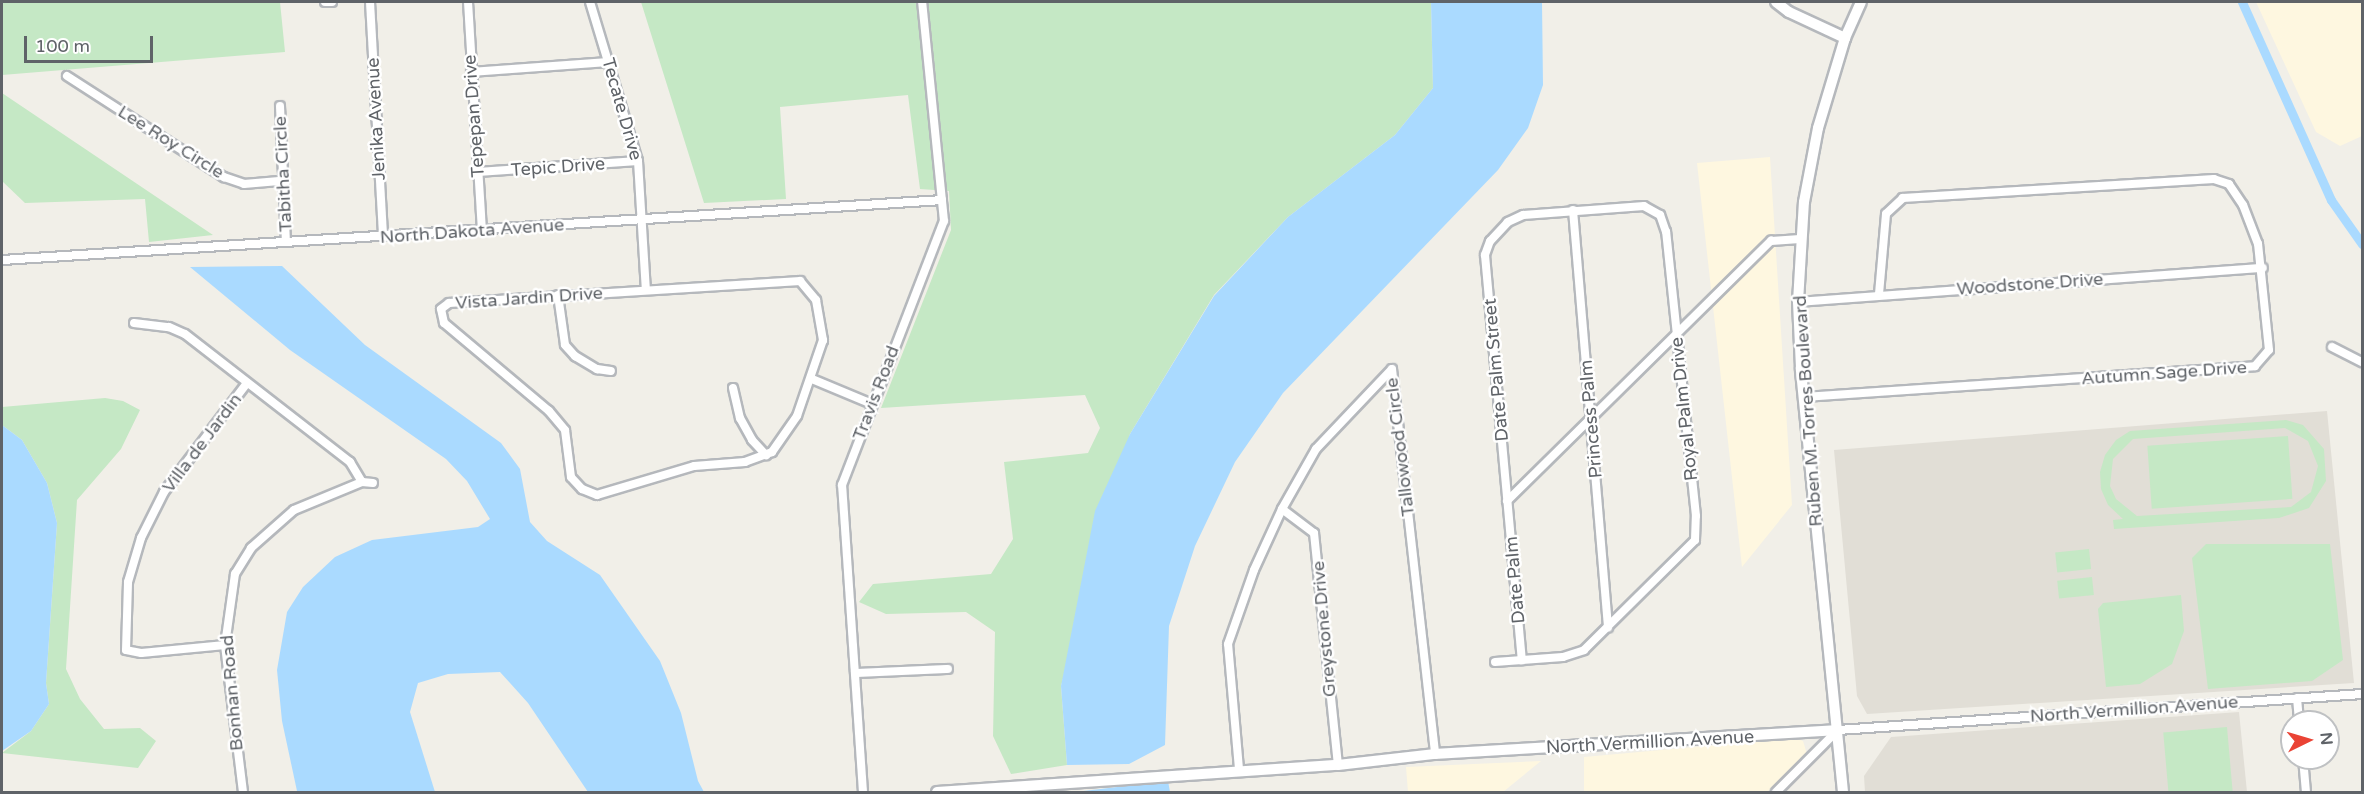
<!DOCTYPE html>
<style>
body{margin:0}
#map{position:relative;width:2364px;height:794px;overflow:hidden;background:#f1efe8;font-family:"Varela Round",sans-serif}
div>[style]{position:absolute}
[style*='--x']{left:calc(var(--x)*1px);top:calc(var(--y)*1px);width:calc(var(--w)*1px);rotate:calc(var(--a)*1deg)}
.commercial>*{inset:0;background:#fef7e0}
.education>*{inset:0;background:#e1ded6}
.green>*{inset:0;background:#c5e8c5;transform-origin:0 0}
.water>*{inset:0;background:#aadaff}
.canal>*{height:9px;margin:-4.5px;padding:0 4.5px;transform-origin:4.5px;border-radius:4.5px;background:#aadaff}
.roads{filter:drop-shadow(2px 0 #b5b8bc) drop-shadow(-2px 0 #b5b8bc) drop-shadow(0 2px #b5b8bc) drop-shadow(0 -2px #b5b8bc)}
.street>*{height:8px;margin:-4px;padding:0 4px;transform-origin:4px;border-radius:4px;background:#fff}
.secondary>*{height:10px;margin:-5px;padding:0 5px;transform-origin:5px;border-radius:5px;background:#fff}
span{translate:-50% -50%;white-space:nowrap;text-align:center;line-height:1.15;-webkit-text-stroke:5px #fff;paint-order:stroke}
.street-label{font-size:18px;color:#5f6368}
.frame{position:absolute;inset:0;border:3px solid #5f6368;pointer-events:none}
.north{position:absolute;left:2280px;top:710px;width:60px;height:60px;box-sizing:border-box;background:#fff;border:2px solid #bfc1c3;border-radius:50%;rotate:85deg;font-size:16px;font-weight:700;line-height:24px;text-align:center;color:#5f6368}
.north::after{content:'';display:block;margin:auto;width:21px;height:27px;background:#ea4335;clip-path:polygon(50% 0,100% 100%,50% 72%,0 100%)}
.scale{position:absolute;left:24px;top:36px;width:129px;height:27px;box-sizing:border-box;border:3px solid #5f6368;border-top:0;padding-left:8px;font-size:18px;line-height:21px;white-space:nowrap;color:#5f6368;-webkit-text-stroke:4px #fff;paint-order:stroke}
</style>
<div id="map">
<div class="commercial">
<i style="clip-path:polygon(2256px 2px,2362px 2px,2362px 136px,2340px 146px,2316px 132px)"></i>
<i style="clip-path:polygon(1770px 157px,1792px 505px,1742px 567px,1697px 163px)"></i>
<i style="clip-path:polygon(1795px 738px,1803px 741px,1807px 754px,1767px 792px,1584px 792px,1584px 757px)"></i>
<i style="clip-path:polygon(1541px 761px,1503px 792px,1408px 792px,1406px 767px)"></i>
</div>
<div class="education">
<i style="clip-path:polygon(2327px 411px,2354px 683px,1867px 714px,1857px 696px,1834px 450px)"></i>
<i style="clip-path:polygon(2239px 712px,2247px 792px,1865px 792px,1864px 776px,1891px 737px)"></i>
</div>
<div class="green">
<i style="clip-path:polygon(2px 2px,280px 2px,285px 52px,2px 75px)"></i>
<i style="clip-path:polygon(641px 2px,1431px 2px,1433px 88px,1395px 135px,1288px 217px,1214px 295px,1130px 434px,1061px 686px,1067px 765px,1011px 774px,993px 736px,995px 632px,966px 612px,886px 614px,859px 602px,873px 584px,991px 574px,1013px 539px,1004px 462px,1088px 453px,1100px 428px,1085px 395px,881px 408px,951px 230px,949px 191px,920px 189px,908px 95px,780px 107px,786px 199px,704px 203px)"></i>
<i style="clip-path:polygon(2px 93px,213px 235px,149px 242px,145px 199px,25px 203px,2px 181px)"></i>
<i style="clip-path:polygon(105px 398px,123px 401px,140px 410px,121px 449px,77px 500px,66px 669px,80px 699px,104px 729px,140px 728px,156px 741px,138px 768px,2px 753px,31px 731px,49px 704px,46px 683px,57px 523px,47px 483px,22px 440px,2px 425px,2px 407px)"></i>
<i style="clip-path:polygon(evenodd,2286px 420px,2303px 425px,2324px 449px,2326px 481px,2309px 508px,2279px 518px,2114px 529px,2113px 520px,2123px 519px,2108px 505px,2101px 489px,2100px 472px,2105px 455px,2116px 440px,2130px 431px,2286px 420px,2285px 428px,2308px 441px,2318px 466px,2311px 492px,2291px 507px,2137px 516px,2116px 499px,2110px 486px,2113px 459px,2133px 439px,2285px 428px)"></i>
<i style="left:2288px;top:436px;width:63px;height:141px;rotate:86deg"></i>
<i style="clip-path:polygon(2206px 544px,2330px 544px,2343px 660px,2312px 681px,2208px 689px,2192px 558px)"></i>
<i style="left:2089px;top:549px;width:20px;height:34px;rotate:84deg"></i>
<i style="left:2092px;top:577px;width:18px;height:35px;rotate:84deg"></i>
<i style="clip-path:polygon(2181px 595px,2184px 631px,2172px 664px,2140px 684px,2106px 687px,2098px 609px,2103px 603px)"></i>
<i style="left:2227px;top:727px;width:65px;height:64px;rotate:85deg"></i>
</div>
<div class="water">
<i style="clip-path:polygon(1431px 2px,1542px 2px,1543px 85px,1528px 128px,1498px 170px,1283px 393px,1235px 462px,1195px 546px,1169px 626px,1165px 745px,1129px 764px,1067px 765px,1061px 686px,1095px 511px,1130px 434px,1214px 296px,1288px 217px,1395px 135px,1433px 88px)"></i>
<i style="clip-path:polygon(282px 266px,365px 345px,501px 443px,520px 469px,530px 522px,547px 541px,600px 575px,660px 661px,681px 713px,698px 781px,704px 792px,588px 792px,528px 703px,500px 672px,448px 674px,418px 683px,410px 712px,435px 792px,297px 791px,282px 721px,277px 670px,287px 612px,303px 587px,335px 557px,372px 540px,478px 527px,490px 519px,467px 481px,446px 459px,290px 350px,190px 267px)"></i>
<i style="clip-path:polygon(2px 425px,22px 440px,47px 483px,57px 523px,46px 683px,49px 704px,31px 731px,2px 751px)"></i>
<i style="clip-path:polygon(1168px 781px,1170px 792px,1075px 792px)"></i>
</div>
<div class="canal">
<i style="--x:2242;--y:2;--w:217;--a:65.8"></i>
<i style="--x:2331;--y:200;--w:54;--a:54.8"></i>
</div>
<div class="roads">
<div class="street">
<i style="--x:325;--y:2;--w:7;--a:0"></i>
<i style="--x:370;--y:2;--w:234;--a:86.8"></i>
<i style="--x:468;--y:2;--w:228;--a:86.5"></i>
<i style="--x:590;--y:2;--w:166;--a:73.2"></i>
<i style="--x:638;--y:161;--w:129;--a:86.5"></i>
<i style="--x:471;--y:72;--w:137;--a:-4.2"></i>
<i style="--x:67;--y:76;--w:187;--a:32.8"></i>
<i style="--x:224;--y:177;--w:21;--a:19"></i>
<i style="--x:244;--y:184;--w:38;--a:-5"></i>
<i style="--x:280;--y:106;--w:136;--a:87.5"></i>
<i style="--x:478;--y:172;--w:160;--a:-3.9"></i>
<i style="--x:1573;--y:210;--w:419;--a:85.2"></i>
<i style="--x:2;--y:260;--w:942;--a:-3.65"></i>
<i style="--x:800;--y:281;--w:25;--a:50"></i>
<i style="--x:816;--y:300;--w:41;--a:80.1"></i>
<i style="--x:823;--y:340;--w:80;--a:108.9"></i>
<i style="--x:797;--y:416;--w:44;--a:124.8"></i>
<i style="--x:772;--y:452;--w:29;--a:160"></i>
<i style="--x:745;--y:462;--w:51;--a:175.5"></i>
<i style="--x:694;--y:466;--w:101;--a:163.4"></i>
<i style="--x:597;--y:495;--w:16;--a:-158"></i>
<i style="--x:582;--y:489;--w:16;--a:-133"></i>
<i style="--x:571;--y:477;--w:47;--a:-97.3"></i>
<i style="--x:565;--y:430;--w:25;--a:-130"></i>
<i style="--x:549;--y:411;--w:137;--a:-140"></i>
<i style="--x:444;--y:323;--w:14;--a:-102"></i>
<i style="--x:441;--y:309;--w:10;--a:-37"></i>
<i style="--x:449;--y:303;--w:352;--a:-3.6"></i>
<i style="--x:558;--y:295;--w:50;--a:82"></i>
<i style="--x:565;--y:345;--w:15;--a:48"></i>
<i style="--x:575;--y:356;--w:26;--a:31"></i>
<i style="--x:597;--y:369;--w:14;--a:8"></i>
<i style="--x:1798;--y:302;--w:466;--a:-4.2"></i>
<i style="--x:134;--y:323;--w:35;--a:7"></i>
<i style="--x:169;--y:327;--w:17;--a:24"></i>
<i style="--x:185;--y:334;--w:209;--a:37.8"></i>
<i style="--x:350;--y:462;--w:23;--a:59"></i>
<i style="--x:362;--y:482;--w:11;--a:5"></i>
<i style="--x:2332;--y:347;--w:34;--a:27"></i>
<i style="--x:812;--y:379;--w:65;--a:22.6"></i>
<i style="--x:733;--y:388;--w:31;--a:77"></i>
<i style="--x:740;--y:418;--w:25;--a:61"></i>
<i style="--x:752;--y:440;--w:21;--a:47"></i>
<i style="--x:1804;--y:397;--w:452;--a:-3.9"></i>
<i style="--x:2255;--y:366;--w:21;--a:-49"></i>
<i style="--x:2269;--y:350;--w:107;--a:-95.9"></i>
<i style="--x:2258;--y:244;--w:42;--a:-111"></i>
<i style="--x:2243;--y:205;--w:25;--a:-124"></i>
<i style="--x:2229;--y:184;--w:16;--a:-162"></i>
<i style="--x:2214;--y:179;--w:312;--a:176.5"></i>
<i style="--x:1903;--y:198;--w:23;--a:137"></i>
<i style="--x:1886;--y:214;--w:80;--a:95"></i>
<i style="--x:1507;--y:501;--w:371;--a:-44.6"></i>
<i style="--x:1771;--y:241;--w:29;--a:-4"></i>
<i style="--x:1282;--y:509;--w:40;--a:37"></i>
<i style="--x:1314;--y:533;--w:233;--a:84.1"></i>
<i style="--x:225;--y:645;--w:84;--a:174.6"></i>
<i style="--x:141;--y:653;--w:15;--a:-169"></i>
<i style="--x:126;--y:650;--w:68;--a:-88.3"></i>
<i style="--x:128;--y:582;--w:46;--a:-73.5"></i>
<i style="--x:141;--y:538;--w:51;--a:-63.4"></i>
<i style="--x:164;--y:492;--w:137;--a:-52.7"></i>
<i style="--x:1495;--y:662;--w:68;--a:-4.2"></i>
<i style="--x:1563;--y:657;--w:22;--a:-18"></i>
<i style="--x:1584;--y:650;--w:156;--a:-44.7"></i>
<i style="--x:1695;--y:540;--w:24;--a:-88"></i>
<i style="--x:1696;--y:516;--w:286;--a:-96"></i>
<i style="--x:1666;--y:232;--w:18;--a:-109"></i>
<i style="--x:1660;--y:215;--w:18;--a:-151"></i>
<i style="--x:1644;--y:206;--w:121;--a:175.7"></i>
<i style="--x:1523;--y:215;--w:17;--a:155"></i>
<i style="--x:1508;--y:222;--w:26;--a:133"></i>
<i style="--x:1490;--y:241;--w:15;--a:110"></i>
<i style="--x:1485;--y:255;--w:407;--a:84.8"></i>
<i style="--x:855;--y:673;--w:93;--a:-2.5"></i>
<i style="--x:2297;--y:698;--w:24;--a:85"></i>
<i style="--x:2303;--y:758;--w:34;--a:85"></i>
<i style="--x:1239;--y:769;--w:125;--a:-95"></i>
<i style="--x:1228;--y:644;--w:78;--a:-70.6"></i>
<i style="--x:1254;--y:570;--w:67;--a:-65.3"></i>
<i style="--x:1282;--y:509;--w:69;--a:-60.5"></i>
<i style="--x:1316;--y:449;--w:110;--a:-46.5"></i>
<i style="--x:1392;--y:369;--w:387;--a:83.6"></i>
<i style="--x:243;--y:792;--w:148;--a:-97"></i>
<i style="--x:225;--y:645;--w:72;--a:-82"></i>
<i style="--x:235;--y:574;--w:31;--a:-58"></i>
<i style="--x:251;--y:548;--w:57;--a:-41.5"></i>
<i style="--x:294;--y:510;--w:74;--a:-22.4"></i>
<i style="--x:863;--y:792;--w:308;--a:-93.9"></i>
<i style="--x:842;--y:485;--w:283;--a:-68.9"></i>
<i style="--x:944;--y:221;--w:220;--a:-95.7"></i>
<i style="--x:1776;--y:792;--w:88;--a:-45"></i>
<i style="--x:1838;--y:730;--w:525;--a:-3.93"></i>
</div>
<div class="secondary">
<i style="--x:1776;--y:2;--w:16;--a:38"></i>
<i style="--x:1789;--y:12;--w:62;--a:24.9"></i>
<i style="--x:937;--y:792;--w:402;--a:-3.9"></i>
<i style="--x:1338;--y:765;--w:98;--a:-6.5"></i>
<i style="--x:1435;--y:754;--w:404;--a:-3.4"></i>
<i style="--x:1843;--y:792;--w:426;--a:-95.7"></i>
<i style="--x:1801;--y:368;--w:66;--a:-92.6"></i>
<i style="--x:1798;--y:302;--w:100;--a:-86.6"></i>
<i style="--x:1804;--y:202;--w:75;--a:-79.3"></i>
<i style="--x:1818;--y:128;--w:94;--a:-73.3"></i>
<i style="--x:1845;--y:38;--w:39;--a:-66"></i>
</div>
</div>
<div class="street-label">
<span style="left:622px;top:109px;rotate:74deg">Tecate Drive</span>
<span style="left:474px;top:116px;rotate:-94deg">Tepepan Drive</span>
<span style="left:376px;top:119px;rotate:-93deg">Jenika Avenue</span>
<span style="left:171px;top:142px;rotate:32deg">Lee Roy Circle</span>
<span style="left:558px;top:167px;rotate:-4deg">Tepic Drive</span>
<span style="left:283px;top:174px;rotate:-93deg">Tabitha Circle</span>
<span style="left:472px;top:231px;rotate:-4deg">North Dakota Avenue</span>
<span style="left:2030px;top:284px;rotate:-4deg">Woodstone Drive</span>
<span style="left:529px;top:298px;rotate:-4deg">Vista Jardin Drive</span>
<span style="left:1496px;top:370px;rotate:-95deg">Date Palm Street</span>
<span style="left:2164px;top:373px;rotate:-4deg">Autumn Sage Drive</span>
<span style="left:876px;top:393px;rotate:-69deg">Travis Road</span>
<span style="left:1684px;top:409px;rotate:-96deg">Royal Palm Drive</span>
<span style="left:1808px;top:411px;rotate:-94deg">Ruben M. Torres Boulevard</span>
<span style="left:1591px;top:419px;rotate:-95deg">Princess Palm</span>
<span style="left:202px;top:443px;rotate:-53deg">Villa de Jardin</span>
<span style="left:1400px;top:447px;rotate:-97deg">Tallowood Circle</span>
<span style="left:1515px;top:580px;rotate:-95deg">Date Palm</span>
<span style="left:1324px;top:629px;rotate:-95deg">Greystone Drive</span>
<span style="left:232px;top:693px;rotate:-95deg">Bonhan Road</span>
<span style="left:2134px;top:709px;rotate:-4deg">North Vermillion Avenue</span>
<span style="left:1650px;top:742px;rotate:-3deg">North Vermillion Avenue</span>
</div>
<div class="frame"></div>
<div class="north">N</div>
<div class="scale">100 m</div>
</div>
